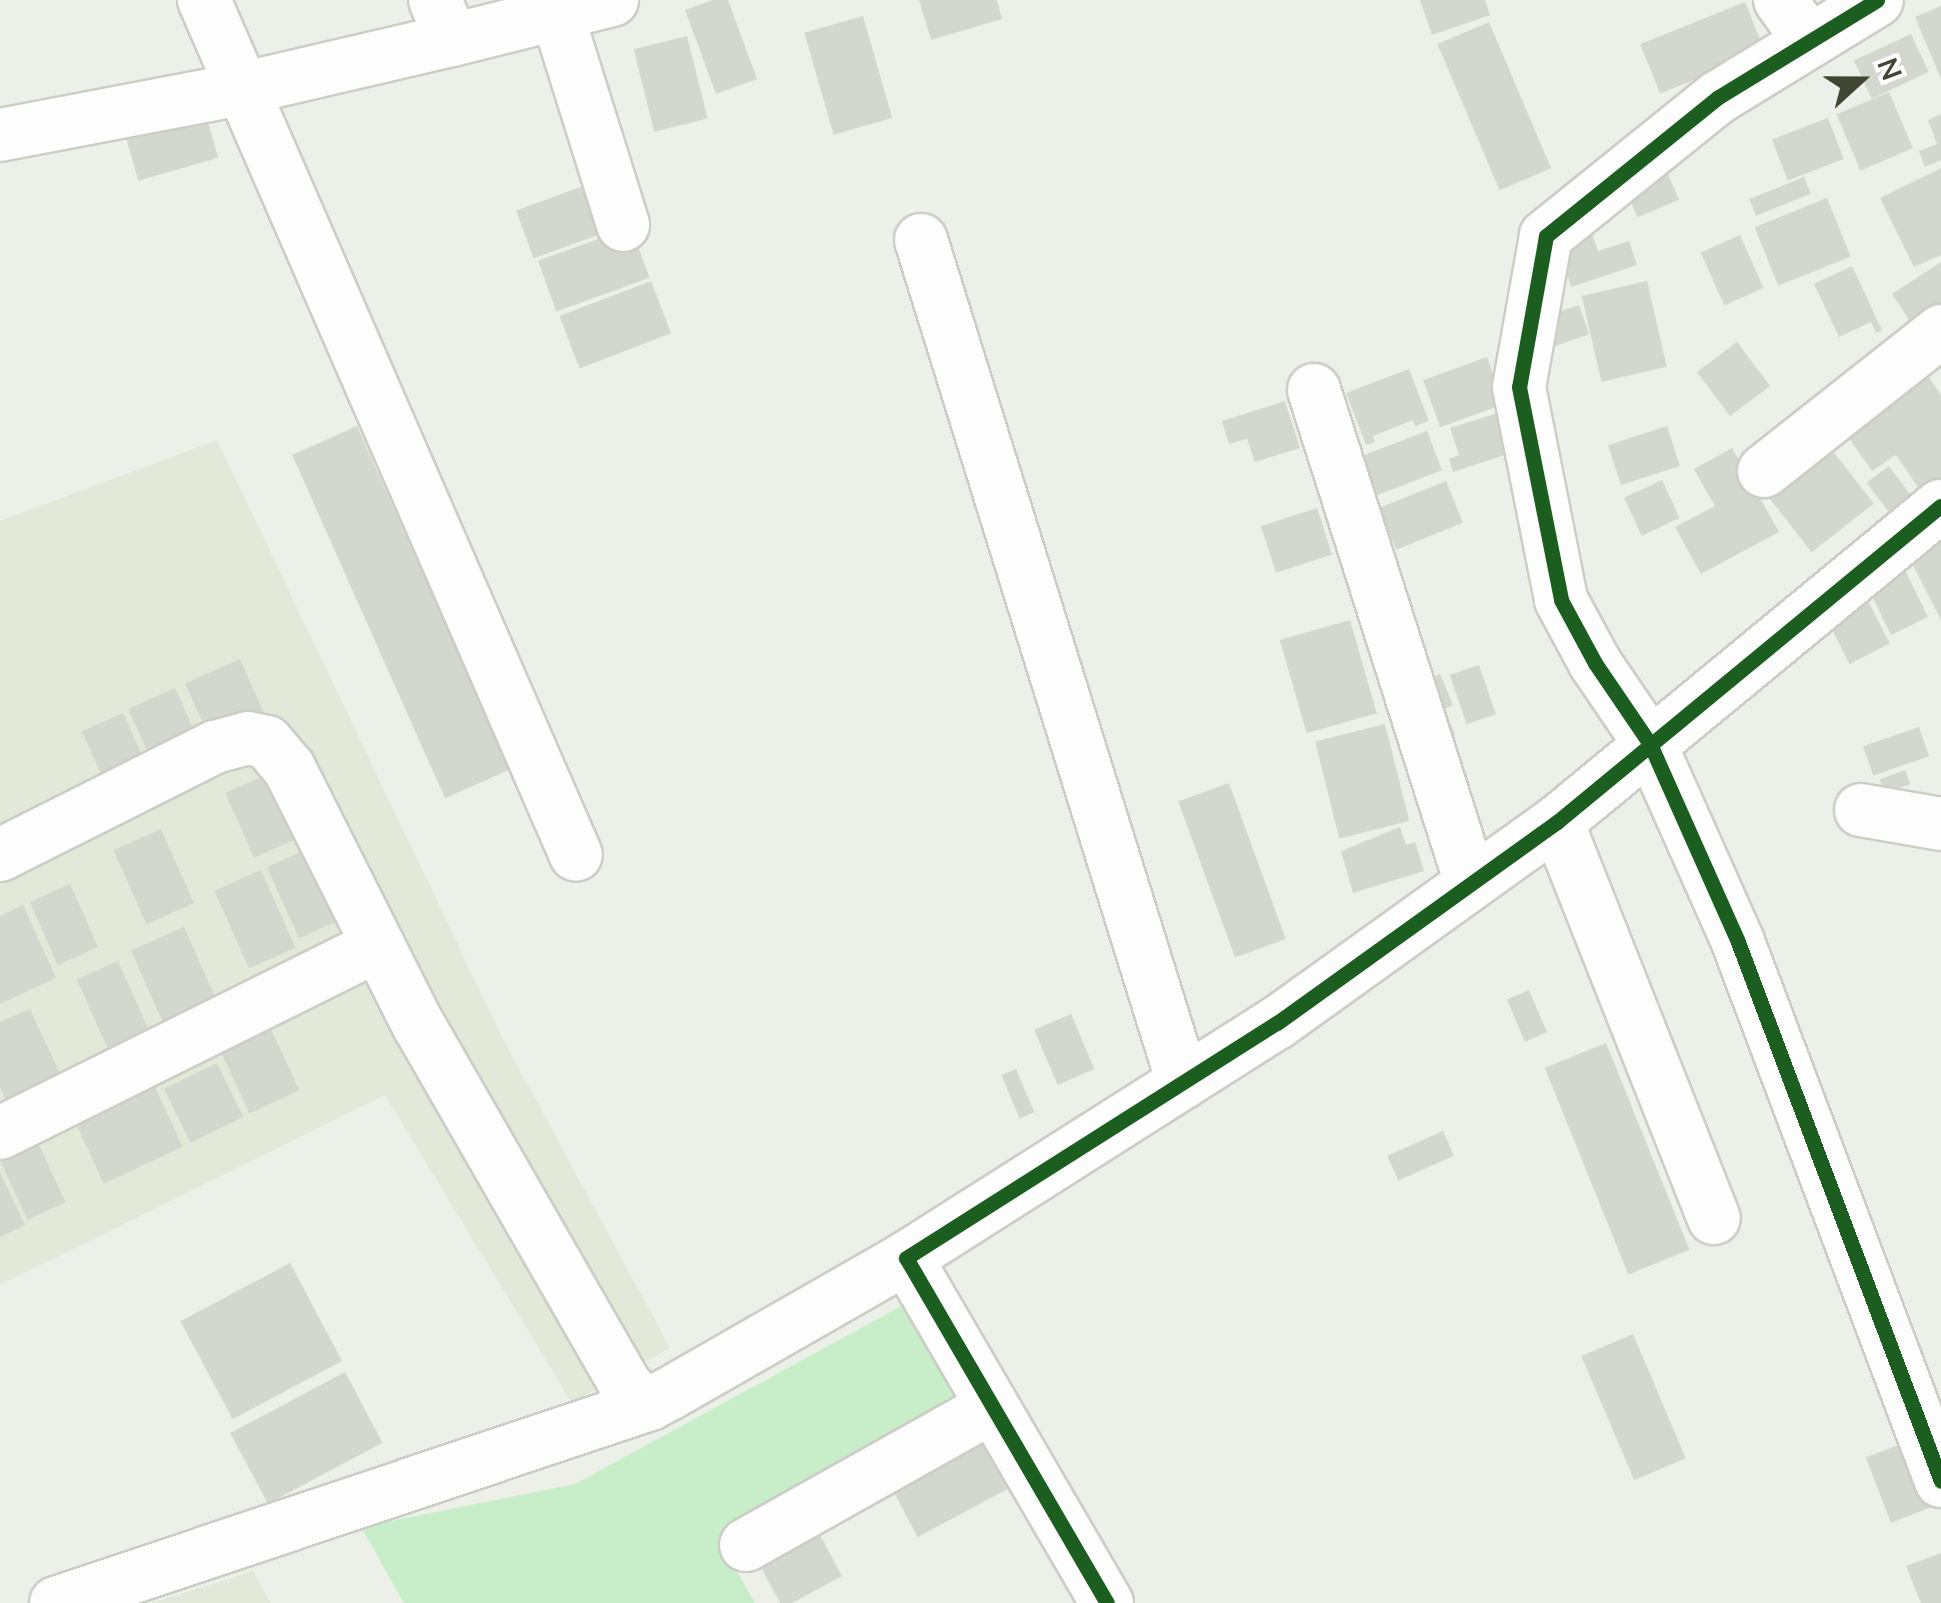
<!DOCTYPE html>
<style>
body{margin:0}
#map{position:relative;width:1941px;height:1603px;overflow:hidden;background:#edf0e8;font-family:"Nunito Sans",sans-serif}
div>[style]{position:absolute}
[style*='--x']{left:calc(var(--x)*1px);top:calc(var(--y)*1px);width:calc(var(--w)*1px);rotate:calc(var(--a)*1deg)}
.residential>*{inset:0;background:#e3e9d9}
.green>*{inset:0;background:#c8eec9}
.building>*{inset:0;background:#d4d7cd;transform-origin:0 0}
.roads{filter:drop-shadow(2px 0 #cbcec5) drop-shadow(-2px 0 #cbcec5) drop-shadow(0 2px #cbcec5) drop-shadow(0 -2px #cbcec5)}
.minor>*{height:52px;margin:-26px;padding:0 26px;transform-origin:26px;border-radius:26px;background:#fcfdfc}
.cycleway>*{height:15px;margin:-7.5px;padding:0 7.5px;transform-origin:7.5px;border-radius:7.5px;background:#1b5e20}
span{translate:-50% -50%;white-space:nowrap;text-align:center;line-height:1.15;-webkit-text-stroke:8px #fff;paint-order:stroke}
.north{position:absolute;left:1811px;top:30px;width:100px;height:100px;-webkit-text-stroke:8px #fff;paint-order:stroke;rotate:69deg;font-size:28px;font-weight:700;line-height:40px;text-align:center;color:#414633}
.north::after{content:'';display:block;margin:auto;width:35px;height:45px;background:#414633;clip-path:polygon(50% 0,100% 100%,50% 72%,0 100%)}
</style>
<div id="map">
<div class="residential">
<i style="clip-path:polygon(217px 440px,502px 1037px,670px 1348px,572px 1403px,385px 1095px,0 1285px,0 521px)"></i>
<i style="clip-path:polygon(253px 1571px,271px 1603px,151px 1603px)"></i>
</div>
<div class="green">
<i style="clip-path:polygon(905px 1304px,968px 1409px,723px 1547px,755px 1603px,404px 1603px,361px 1527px,575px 1484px)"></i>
</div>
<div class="building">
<i style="clip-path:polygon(713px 0,728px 0,757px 79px,716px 94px,685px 10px)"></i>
<i style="clip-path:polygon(919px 0,997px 0,1002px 19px,931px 40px)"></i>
<i style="clip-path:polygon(1420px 0,1485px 0,1490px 15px,1432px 35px)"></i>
<i style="left:1745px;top:2px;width:53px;height:113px;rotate:68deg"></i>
<i style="clip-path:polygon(1941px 6px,1941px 79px,1915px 17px)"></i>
<i style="left:863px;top:16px;width:106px;height:61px;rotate:74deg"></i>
<i style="left:1489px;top:22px;width:159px;height:56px;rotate:67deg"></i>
<i style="left:1911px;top:34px;width:42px;height:63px;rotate:65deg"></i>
<i style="left:687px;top:36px;width:85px;height:55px;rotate:76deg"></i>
<i style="left:1889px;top:92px;width:61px;height:57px;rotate:67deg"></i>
<i style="left:203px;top:105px;width:55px;height:83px;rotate:74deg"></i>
<i style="clip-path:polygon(1941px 114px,1941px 160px,1925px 167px,1919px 151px,1937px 144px,1928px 120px)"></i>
<i style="left:1828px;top:118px;width:44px;height:60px;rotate:69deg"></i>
<i style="clip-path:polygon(1941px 168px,1941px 255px,1914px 267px,1880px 198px)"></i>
<i style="left:1668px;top:174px;width:28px;height:45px;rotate:67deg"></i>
<i style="left:1804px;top:177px;width:18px;height:59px;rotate:68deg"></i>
<i style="left:597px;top:181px;width:51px;height:86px;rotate:70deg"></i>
<i style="left:1827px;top:198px;width:63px;height:78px;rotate:68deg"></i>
<i style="clip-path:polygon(1589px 224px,1598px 251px,1629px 241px,1637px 265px,1571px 287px,1555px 235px)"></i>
<i style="left:631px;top:227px;width:54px;height:99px;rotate:70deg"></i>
<i style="left:1740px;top:235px;width:58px;height:43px;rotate:66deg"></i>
<i style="clip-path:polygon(1941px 262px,1941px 317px,1917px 332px,1892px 294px)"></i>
<i style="clip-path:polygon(1852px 266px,1882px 330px,1876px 333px,1871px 322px,1839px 337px,1814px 284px)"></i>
<i style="left:651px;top:281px;width:56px;height:98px;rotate:69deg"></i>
<i style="left:1647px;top:281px;width:88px;height:67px;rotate:77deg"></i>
<i style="left:1579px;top:305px;width:31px;height:46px;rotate:71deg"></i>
<i style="left:1737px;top:342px;width:55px;height:50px;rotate:53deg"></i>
<i style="left:1487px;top:357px;width:50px;height:68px;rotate:70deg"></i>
<i style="clip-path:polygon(1409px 369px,1429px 421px,1415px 426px,1413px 420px,1373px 436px,1375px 442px,1366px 445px,1346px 393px)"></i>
<i style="clip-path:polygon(1929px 377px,1941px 395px,1941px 480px,1922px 493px,1896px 455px,1872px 471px,1846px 434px)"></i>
<i style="clip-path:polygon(1285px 401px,1300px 448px,1255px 462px,1247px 439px,1229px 444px,1222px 421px)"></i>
<i style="clip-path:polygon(1507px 410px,1520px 450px,1453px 472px,1449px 459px,1459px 455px,1450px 428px)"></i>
<i style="left:357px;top:426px;width:376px;height:71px;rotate:66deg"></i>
<i style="left:1667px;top:426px;width:42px;height:62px;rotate:72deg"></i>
<i style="left:1427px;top:431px;width:42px;height:74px;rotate:69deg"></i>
<i style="clip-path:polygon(1732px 448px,1779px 532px,1701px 574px,1675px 527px,1715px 506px,1694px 469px)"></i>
<i style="left:1832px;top:450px;width:68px;height:79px;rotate:52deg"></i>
<i style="left:1889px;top:466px;width:44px;height:28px;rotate:53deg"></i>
<i style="left:1662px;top:480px;width:42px;height:42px;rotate:65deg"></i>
<i style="left:1446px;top:481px;width:45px;height:72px;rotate:68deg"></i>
<i style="left:1317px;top:508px;width:49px;height:59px;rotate:72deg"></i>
<i style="clip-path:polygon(1941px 531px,1941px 620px,1905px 550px)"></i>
<i style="left:1906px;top:572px;width:50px;height:41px;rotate:64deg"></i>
<i style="left:1863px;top:591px;width:59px;height:45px;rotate:63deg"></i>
<i style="left:1350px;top:620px;width:97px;height:73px;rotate:74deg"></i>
<i style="left:240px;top:659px;width:61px;height:60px;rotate:66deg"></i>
<i style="left:1479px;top:665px;width:52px;height:31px;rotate:71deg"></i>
<i style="clip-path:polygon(1440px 674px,1453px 705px,1445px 709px,1455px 735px,1441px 740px,1417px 684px)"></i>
<i style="left:175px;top:688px;width:59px;height:51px;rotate:66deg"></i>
<i style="left:123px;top:713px;width:59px;height:45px;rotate:66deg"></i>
<i style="left:1385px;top:724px;width:100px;height:72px;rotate:76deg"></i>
<i style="left:1919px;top:727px;width:31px;height:59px;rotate:71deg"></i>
<i style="left:281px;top:768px;width:71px;height:61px;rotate:66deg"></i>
<i style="left:1905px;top:770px;width:15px;height:27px;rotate:70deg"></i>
<i style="left:1229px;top:783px;width:166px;height:54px;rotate:70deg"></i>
<i style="clip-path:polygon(1400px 827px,1406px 845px,1415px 842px,1424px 871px,1353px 893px,1341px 851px)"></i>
<i style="left:161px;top:829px;width:81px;height:52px;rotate:66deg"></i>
<i style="left:321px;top:843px;width:78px;height:59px;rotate:66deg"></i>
<i style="left:261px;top:870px;width:85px;height:51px;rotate:66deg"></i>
<i style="left:70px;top:884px;width:69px;height:44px;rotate:66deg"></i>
<i style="clip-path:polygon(23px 905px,56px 978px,0 1004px,0 916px)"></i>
<i style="left:184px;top:927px;width:85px;height:58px;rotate:66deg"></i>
<i style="left:118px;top:961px;width:82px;height:45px;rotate:66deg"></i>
<i style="left:1529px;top:990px;width:46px;height:24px;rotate:67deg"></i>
<i style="clip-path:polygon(30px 1009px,61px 1076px,6px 1101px,0 1087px,0 1022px)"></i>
<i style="left:1071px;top:1014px;width:60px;height:40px;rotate:67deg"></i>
<i style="left:269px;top:1025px;width:72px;height:55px;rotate:65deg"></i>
<i style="left:1606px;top:1043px;width:223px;height:66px;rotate:68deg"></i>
<i style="left:217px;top:1063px;width:60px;height:59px;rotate:64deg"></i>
<i style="left:1016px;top:1069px;width:47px;height:16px;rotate:67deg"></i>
<i style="left:154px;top:1085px;width:68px;height:87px;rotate:65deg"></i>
<i style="left:1443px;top:1131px;width:27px;height:61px;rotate:66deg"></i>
<i style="left:39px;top:1145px;width:63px;height:42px;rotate:65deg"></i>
<i style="clip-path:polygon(0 1172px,25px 1225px,0 1237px)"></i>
<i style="left:290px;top:1263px;width:111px;height:124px;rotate:62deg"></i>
<i style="left:1633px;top:1334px;width:135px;height:56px;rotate:67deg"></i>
<i style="left:345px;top:1372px;width:80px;height:130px;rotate:62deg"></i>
<i style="left:982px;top:1428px;width:66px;height:108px;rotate:62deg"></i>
<i style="left:1906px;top:1442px;width:70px;height:43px;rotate:69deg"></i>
<i style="clip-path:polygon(812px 1520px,842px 1576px,792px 1603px,780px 1603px,753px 1552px)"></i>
<i style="clip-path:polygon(1941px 1553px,1941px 1603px,1921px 1603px,1906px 1566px)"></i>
</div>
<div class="roads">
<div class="minor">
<i style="--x:204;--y:0;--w:932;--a:66.49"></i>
<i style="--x:435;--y:0;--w:43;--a:67"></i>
<i style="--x:452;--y:40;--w:165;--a:-14"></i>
<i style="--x:1780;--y:0;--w:49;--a:54.1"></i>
<i style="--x:1877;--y:0;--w:188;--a:148.5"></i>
<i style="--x:1717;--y:98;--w:220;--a:141.1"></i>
<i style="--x:1546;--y:236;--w:153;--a:100.1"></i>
<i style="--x:1519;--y:387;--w:217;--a:78.8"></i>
<i style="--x:1561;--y:600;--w:72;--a:61.6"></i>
<i style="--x:1595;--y:663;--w:98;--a:55.8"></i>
<i style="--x:1650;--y:744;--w:217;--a:66"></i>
<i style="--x:1738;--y:942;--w:576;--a:69.36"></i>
<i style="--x:557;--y:14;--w:221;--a:72.6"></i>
<i style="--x:0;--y:135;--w:245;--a:-10.8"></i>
<i style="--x:241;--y:89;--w:217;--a:-13.1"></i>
<i style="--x:921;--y:240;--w:882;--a:72.72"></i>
<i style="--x:1314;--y:390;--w:514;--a:72.34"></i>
<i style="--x:1764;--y:471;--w:226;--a:-38.3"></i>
<i style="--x:1861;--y:810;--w:81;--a:9.9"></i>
<i style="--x:1557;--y:822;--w:426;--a:68.4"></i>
<i style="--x:0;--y:855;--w:241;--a:-26.7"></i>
<i style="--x:215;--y:747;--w:34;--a:-15"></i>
<i style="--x:248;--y:738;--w:19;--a:12"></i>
<i style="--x:267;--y:742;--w:34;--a:50"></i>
<i style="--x:289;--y:768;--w:287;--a:63.3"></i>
<i style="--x:418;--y:1024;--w:418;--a:60.1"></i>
<i style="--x:626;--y:1386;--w:17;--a:45"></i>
<i style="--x:638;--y:1398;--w:13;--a:27"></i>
<i style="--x:650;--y:1404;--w:21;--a:-28"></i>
<i style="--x:669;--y:1394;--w:273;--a:-29.8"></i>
<i style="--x:0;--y:1133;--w:422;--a:-26.4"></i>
<i style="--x:746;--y:1545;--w:282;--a:-29.3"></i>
<i style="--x:56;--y:1603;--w:626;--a:-18.52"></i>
<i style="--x:1107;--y:1603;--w:399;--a:-120.2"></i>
<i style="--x:906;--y:1258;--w:439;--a:-32.4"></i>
<i style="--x:1277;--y:1023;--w:345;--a:-35.7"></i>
<i style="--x:1557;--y:822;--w:497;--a:-39.5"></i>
</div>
</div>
<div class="cycleway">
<i style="--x:1877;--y:0;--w:188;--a:148.5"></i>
<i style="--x:1717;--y:98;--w:220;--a:141.1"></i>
<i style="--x:1546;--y:236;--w:153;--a:100.1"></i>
<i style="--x:1519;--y:387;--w:217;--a:78.8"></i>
<i style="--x:1561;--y:600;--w:72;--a:61.6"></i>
<i style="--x:1595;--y:663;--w:98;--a:55.8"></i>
<i style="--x:1650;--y:744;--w:217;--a:66"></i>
<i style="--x:1738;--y:942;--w:576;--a:69.36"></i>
<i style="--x:1107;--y:1603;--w:399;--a:-120.2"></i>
<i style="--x:906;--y:1258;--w:439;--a:-32.4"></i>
<i style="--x:1277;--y:1023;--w:345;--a:-35.7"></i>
<i style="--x:1557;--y:822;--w:497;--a:-39.5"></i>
</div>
<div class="north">N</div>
</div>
